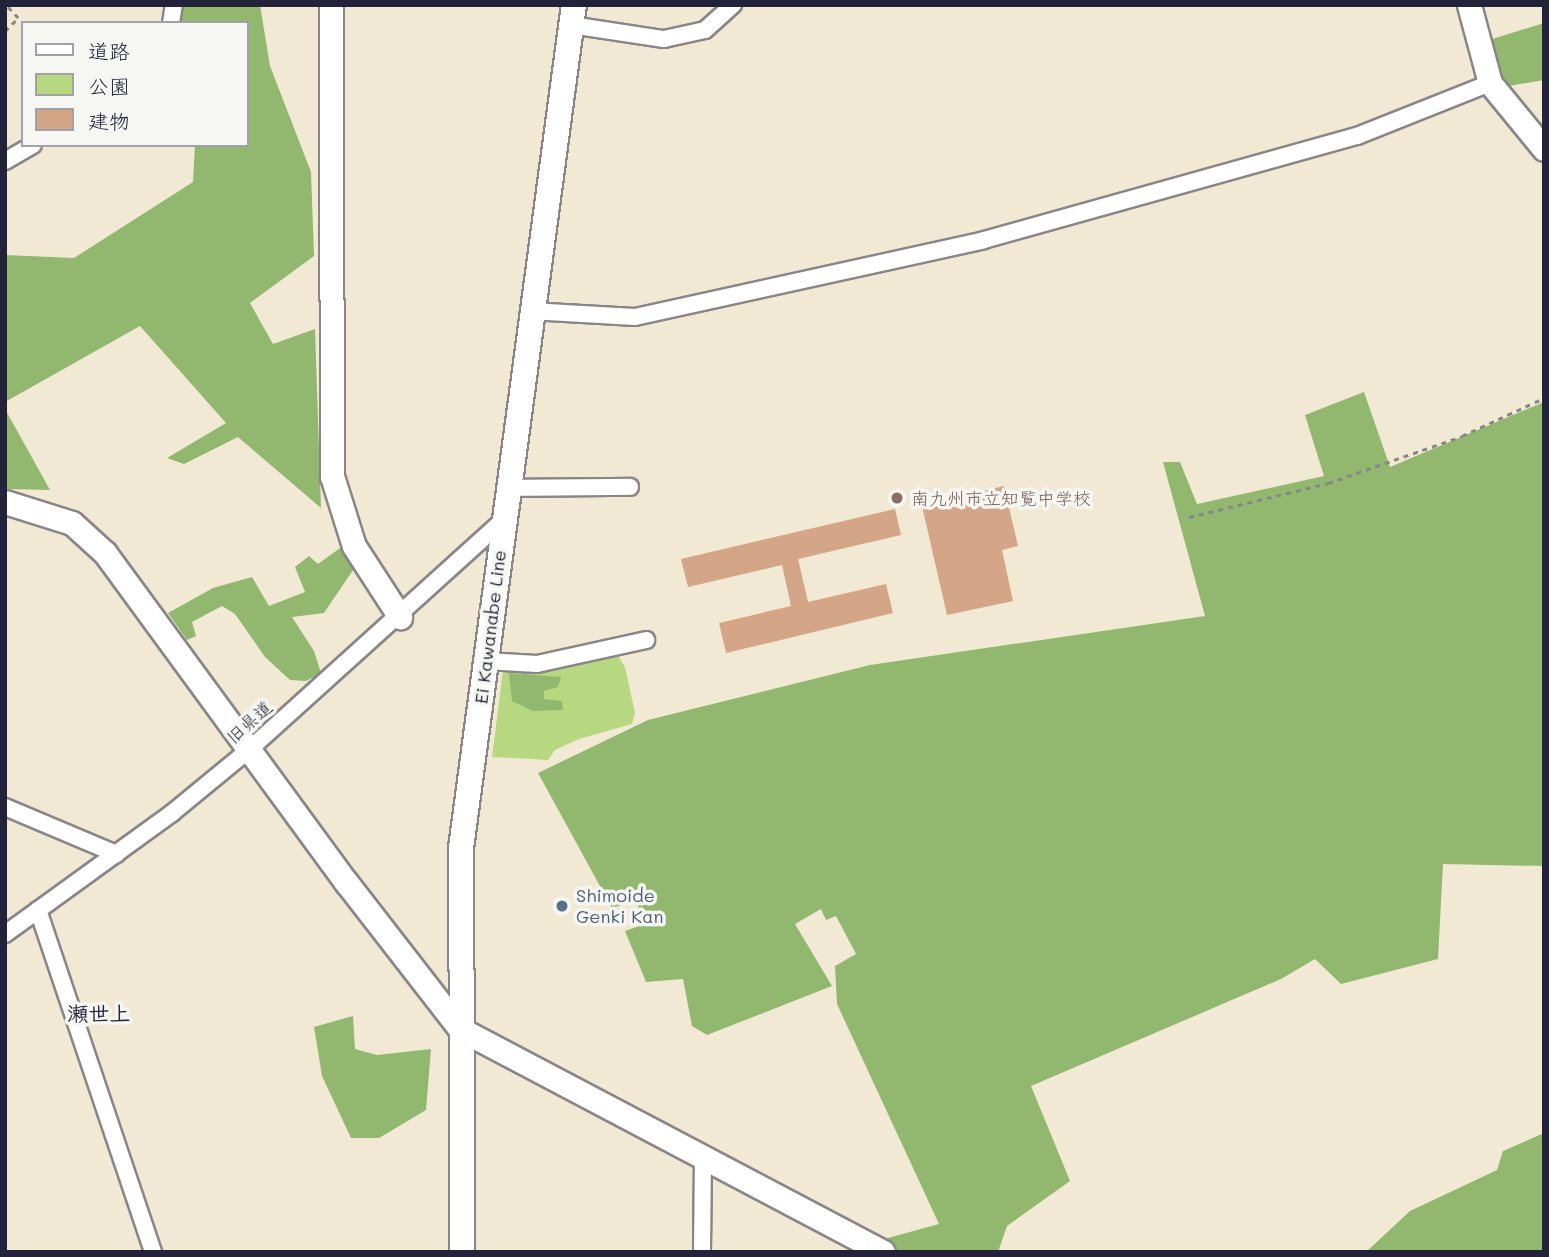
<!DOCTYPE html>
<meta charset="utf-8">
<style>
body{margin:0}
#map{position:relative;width:1549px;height:1257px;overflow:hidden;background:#f2e9d5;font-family:Mali,"Klee One",sans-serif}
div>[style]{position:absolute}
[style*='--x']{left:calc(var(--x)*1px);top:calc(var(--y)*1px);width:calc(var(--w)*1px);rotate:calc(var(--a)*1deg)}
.green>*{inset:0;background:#b7d880}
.forest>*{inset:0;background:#91b86e}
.building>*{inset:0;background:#d4a586}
.path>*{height:2.5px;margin-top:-1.25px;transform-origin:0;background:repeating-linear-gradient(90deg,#8a8688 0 5px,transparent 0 10px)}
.roads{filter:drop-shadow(2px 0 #8a8688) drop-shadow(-2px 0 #8a8688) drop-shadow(0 2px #8a8688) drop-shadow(0 -2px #8a8688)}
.street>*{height:16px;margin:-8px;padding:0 8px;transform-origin:8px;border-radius:8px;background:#fff}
.secondary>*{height:23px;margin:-11.5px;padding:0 11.5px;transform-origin:11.5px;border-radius:11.5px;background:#fff}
.primary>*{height:24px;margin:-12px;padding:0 12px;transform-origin:12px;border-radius:12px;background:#fff}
.dots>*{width:19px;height:19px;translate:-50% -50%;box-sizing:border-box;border:4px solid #f6f6f2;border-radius:50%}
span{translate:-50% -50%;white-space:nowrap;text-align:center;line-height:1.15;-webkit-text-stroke:7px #f6f6f2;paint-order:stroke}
.education-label{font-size:18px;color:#785e54}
.left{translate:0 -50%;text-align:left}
.street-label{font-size:18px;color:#22223b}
.service-label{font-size:18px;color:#4e5e75}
.quarter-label{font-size:21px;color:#22223b;font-weight:700}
.frame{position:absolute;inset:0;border:7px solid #22223b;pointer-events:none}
.legend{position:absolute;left:21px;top:21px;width:228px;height:126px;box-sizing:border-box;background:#f6f6f2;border:2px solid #a1a1a9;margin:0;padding:9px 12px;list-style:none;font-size:21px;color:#22223b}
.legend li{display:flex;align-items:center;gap:14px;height:35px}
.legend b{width:35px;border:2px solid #a1a1a9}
</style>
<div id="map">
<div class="green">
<i style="clip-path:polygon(617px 654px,625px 667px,635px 713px,632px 724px,579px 739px,555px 750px,548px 760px,492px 757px,503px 670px,551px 671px)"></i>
</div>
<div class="forest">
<i style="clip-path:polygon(183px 5px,260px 5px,270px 66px,311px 172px,314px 256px,250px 303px,273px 344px,315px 329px,321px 508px,238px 437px,184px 464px,167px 458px,226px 423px,140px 326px,5px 402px,5px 255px,74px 258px,193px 182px,195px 145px,247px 145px,247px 23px,180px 23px)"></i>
<i style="clip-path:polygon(1544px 23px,1544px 80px,1503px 87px,1486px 41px)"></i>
<i style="clip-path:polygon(1364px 392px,1390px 467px,1544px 402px,1544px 866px,1443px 864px,1438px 959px,1341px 984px,1315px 959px,1281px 979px,1031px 1086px,1070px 1181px,1007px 1226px,998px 1252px,898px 1252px,877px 1241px,939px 1224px,837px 1004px,835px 966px,856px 954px,836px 916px,826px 920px,821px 909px,795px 924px,832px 986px,707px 1035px,692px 1026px,683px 979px,646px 982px,625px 931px,645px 924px,636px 900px,612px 908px,538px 773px,648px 720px,870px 665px,1205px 616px,1163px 462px,1180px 462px,1197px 504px,1324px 476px,1305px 415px)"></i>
<i style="clip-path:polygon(5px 409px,50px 490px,5px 489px)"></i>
<i style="clip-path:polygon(340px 548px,355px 567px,324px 613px,292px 617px,314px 651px,321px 673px,306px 681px,290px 680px,265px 657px,235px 614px,222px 606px,192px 622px,196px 636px,187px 640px,168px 613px,213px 588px,252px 577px,269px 606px,305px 592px,295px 567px,309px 556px,318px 564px)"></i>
<i style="clip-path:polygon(509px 673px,561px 677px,558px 687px,544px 691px,544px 699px,562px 701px,563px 710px,533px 711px,512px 701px)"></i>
<i style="clip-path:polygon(353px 1016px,355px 1049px,377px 1055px,431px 1049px,426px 1110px,379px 1138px,351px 1138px,322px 1076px,314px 1027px)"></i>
<i style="clip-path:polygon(1544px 1133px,1544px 1252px,1366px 1252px,1410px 1211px,1497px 1170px,1503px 1151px)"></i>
</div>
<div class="building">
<i style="clip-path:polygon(1004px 486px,1018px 546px,1002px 550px,1013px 601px,947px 615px,922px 506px)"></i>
<i style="clip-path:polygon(895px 509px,901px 535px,798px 559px,808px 602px,886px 584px,893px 613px,726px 653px,719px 623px,791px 606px,782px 565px,688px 587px,681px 559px)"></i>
</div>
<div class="path">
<i style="--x:5;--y:31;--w:18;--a:-45"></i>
<i style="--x:18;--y:18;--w:18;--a:-133"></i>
<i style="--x:1189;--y:517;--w:143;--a:-13.7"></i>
<i style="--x:1328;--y:483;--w:142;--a:-19.3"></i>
<i style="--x:1462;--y:436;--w:90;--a:-24.9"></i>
</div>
<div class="roads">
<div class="street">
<i style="--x:171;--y:23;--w:18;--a:-81"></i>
<i style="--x:571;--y:25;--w:94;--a:8.6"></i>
<i style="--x:664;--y:39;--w:42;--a:-12.4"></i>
<i style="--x:705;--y:30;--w:38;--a:-42"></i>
<i style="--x:5;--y:161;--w:32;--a:-30"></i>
<i style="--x:530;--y:311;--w:105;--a:3.3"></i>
<i style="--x:635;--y:317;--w:357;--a:-12.4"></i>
<i style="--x:984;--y:240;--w:387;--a:-15.6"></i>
<i style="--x:1357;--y:136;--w:143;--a:-21.7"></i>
<i style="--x:507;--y:488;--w:123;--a:-0.5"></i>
<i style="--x:486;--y:661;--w:51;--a:3.4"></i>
<i style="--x:537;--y:664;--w:112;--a:-12.4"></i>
<i style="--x:5;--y:807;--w:121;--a:22.9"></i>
<i style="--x:38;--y:910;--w:361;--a:71.4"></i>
<i style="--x:5;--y:934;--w:206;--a:-35.9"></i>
<i style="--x:172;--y:813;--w:102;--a:-39.4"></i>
<i style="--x:251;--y:748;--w:340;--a:-42.1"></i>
<i style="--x:702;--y:1252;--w:92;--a:-89.4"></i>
</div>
<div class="secondary">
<i style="--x:331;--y:5;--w:471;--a:89.9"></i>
<i style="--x:332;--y:476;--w:73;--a:72.6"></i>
<i style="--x:354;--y:546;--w:85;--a:57.1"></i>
<i style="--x:1469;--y:5;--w:81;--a:74.9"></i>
<i style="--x:1490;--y:83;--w:85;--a:50.7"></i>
<i style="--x:5;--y:502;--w:70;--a:17.4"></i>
<i style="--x:72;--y:523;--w:45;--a:42.3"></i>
<i style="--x:105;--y:553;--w:408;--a:53.8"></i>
<i style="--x:346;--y:882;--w:186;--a:52.2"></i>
<i style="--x:460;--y:1029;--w:478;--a:27.8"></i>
</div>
<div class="primary">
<i style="--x:462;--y:1252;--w:404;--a:-90.1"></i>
<i style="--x:461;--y:848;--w:851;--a:-82.37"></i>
</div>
</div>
<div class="dots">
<i style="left:897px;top:498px;background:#8d6e63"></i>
<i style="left:562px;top:906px;background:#5c6f8a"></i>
</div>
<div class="education-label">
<span class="left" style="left:911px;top:498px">南九州市立知覧中学校</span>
</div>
<div class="street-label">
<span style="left:490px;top:627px;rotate:-83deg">Ei Kawanabe Line</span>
<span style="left:249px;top:722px;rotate:-42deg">旧県道</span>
</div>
<div class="service-label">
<span class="left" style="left:576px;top:906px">Shimoide<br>Genki Kan</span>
</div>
<div class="quarter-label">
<span style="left:99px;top:1013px">瀬世上</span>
</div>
<div class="frame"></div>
<ul class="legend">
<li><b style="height:9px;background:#fff"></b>道路</li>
<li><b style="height:19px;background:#b7d880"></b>公園</li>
<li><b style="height:19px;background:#d4a586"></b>建物</li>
</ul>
</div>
